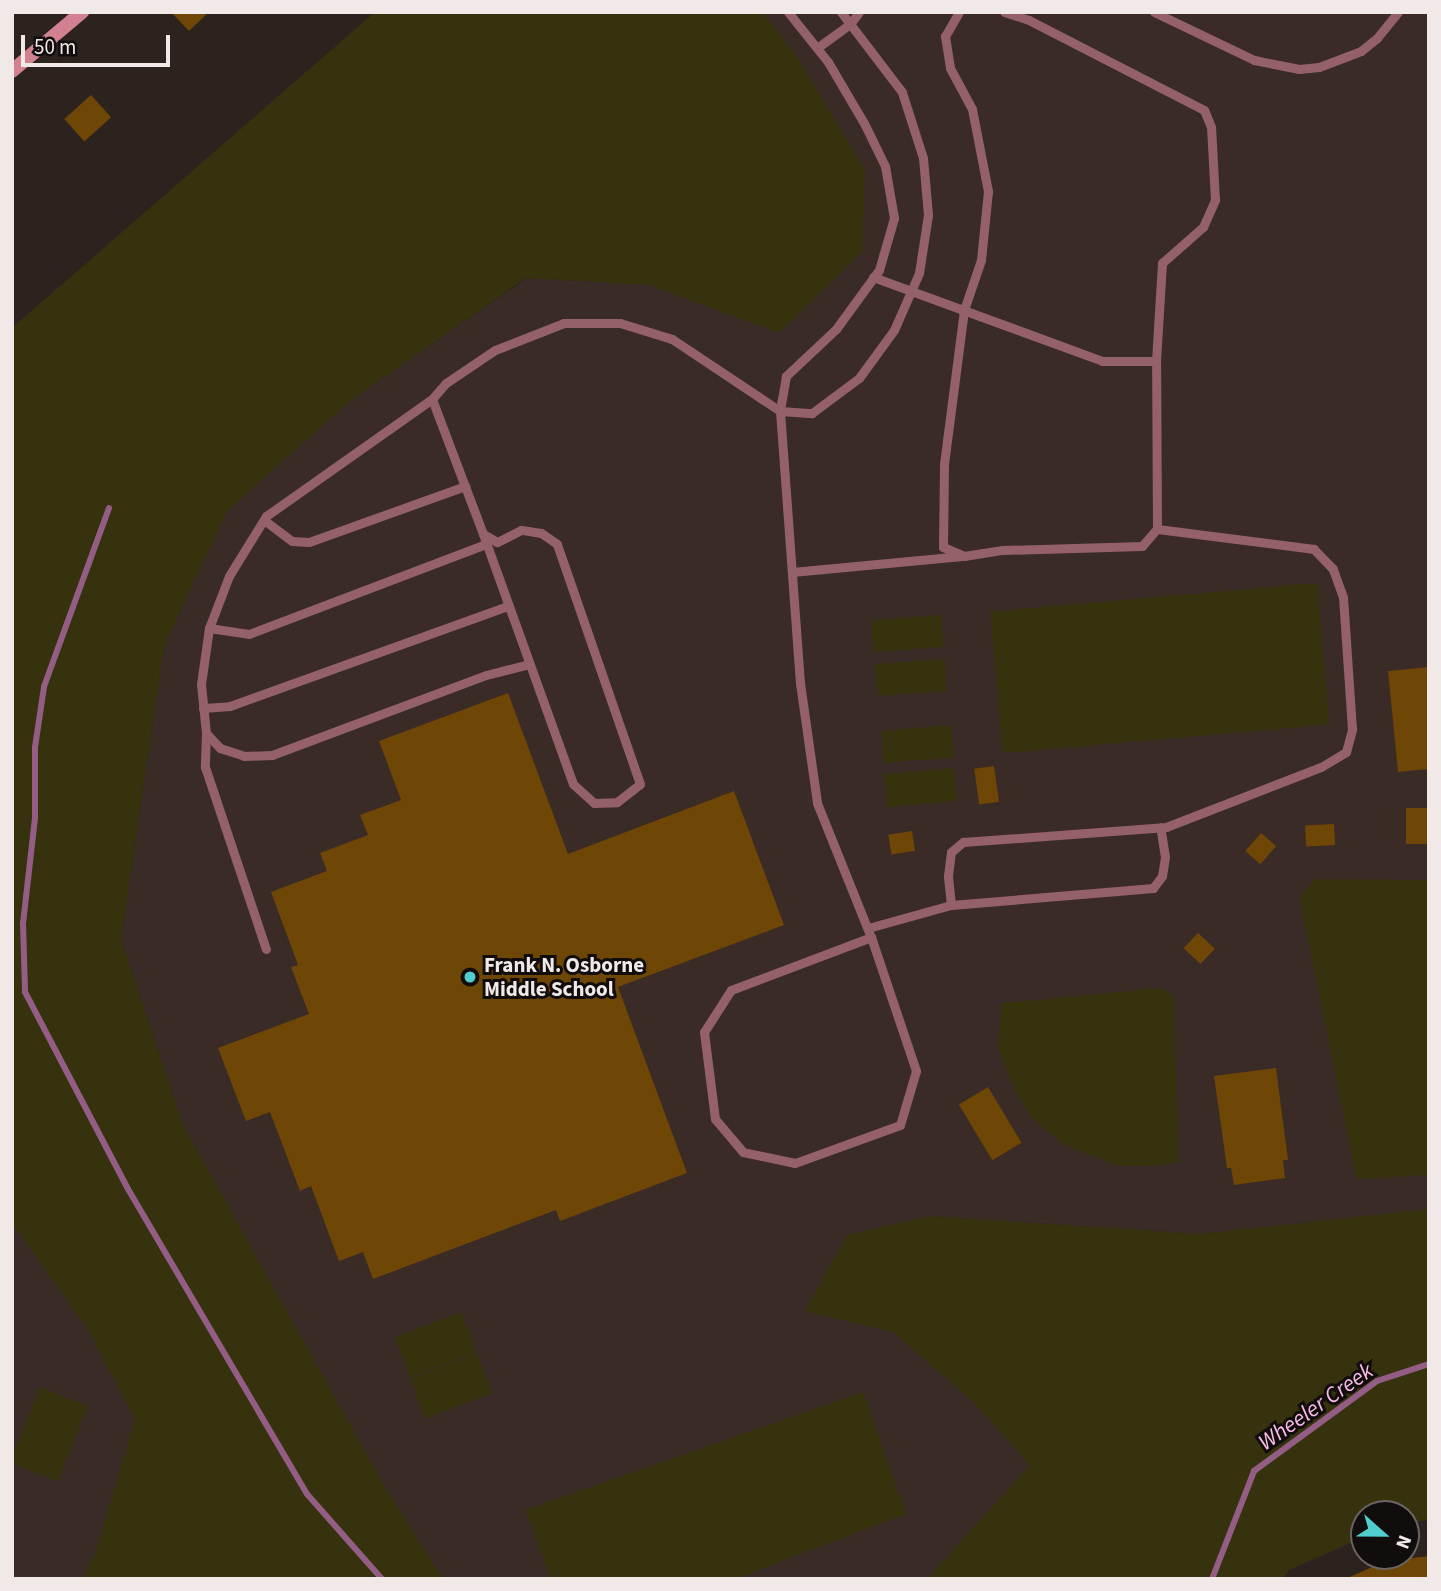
<!DOCTYPE html>
<style>
body{margin:0}
#map{position:relative;width:1441px;height:1591px;overflow:hidden;background:#2c231f;font-family:"Source Sans 3",sans-serif}
div>[style]{position:absolute}
[style*='--x']{left:calc(var(--x)*1px);top:calc(var(--y)*1px);width:calc(var(--w)*1px);rotate:calc(var(--a)*1deg)}
.built>*{inset:0;background:#3b2b26}
.green>*{inset:0;background:#37320e;transform-origin:0 0}
.stream>*{height:6px;margin:-3px;padding:0 3px;transform-origin:3px;border-radius:3px;background:#945d85}
.building>*{inset:0;background:#6e4606;transform-origin:0 0}
.service>*{height:9px;margin:-4.5px;padding:0 4.5px;transform-origin:4.5px;border-radius:4.5px;background:#946169}
.secondary>*{height:14px;margin:-7px;padding:0 7px;transform-origin:7px;border-radius:7px;background:#d38190}
.dots>*{width:19px;height:19px;translate:-50% -50%;box-sizing:border-box;border:4px solid #110d0c;border-radius:50%}
span{translate:-50% -50%;white-space:nowrap;text-align:center;line-height:1.15;-webkit-text-stroke:6px #110d0c;paint-order:stroke}
.poi-label{font-size:21px;color:#f0e9e7;font-weight:700}
.left{translate:0 -50%;text-align:left}
.water-label{font-size:23px;color:#fbbae9;font-style:italic}
.frame{position:absolute;inset:0;border:14px solid #f0e9e7;pointer-events:none}
.north{position:absolute;left:1350px;top:1500px;width:70px;height:70px;box-sizing:border-box;background:#110d0c;border:2px solid #6a6564;border-radius:50%;rotate:111deg;font-size:19px;font-weight:700;line-height:28px;text-align:center;color:#f0e9e7}
.north::after{content:'';display:block;margin:auto;width:24px;height:32px;background:#52cdcd;clip-path:polygon(50% 0,100% 100%,50% 72%,0 100%)}
.scale{position:absolute;left:21px;top:35px;width:149px;height:32px;box-sizing:border-box;border:4px solid #f0e9e7;border-top:0;padding-left:9px;font-size:21px;line-height:24px;white-space:nowrap;color:#f0e9e7;-webkit-text-stroke:5px #110d0c;paint-order:stroke}
</style>
<div id="map">
<div class="built">
<i style="clip-path:polygon(762px 12px,1429px 12px,1429px 1209px,1199px 1234px,930px 1216px,805px 1311px,893px 1332px,973px 1402px,1031px 1465px,927px 1579px,443px 1579px,385px 1487px,183px 1125px,121px 940px,164px 646px,227px 511px,349px 402px,527px 278px,649px 285px,779px 333px,795px 54px)"></i>
<i style="clip-path:polygon(12px 1223px,88px 1330px,136px 1419px,98px 1544px,84px 1579px,12px 1579px)"></i>
</div>
<div class="green">
<i style="clip-path:polygon(375px 12px,762px 12px,795px 54px,865px 170px,862px 252px,779px 333px,649px 285px,526px 278px,349px 402px,227px 511px,164px 646px,121px 940px,183px 1125px,385px 1487px,443px 1579px,84px 1579px,98px 1544px,135px 1419px,88px 1330px,12px 1223px,12px 328px)"></i>
<i style="left:1317px;top:583px;width:142px;height:328px;rotate:85deg"></i>
<i style="left:941px;top:615px;width:32px;height:70px;rotate:86deg"></i>
<i style="left:945px;top:659px;width:32px;height:70px;rotate:86deg"></i>
<i style="left:951px;top:725px;width:32px;height:70px;rotate:85deg"></i>
<i style="left:954px;top:768px;width:33px;height:70px;rotate:85deg"></i>
<i style="clip-path:polygon(1315px 879px,1429px 880px,1429px 1175px,1357px 1179px,1299px 897px)"></i>
<i style="clip-path:polygon(1162px 988px,1173px 996px,1179px 1162px,1155px 1166px,1119px 1166px,1067px 1146px,1033px 1120px,1012px 1085px,998px 1046px,1002px 1003px)"></i>
<i style="clip-path:polygon(1429px 1209px,1429px 1520px,1406px 1523px,1406px 1514px,1364px 1514px,1364px 1537px,1289px 1570px,1283px 1579px,927px 1579px,1030px 1465px,973px 1402px,893px 1332px,805px 1311px,847px 1235px,930px 1216px,1199px 1234px)"></i>
<i style="left:461px;top:1312px;width:43px;height:71px;rotate:69deg"></i>
<i style="left:477px;top:1353px;width:43px;height:72px;rotate:69deg"></i>
<i style="left:40px;top:1387px;width:52px;height:81px;rotate:22deg"></i>
<i style="clip-path:polygon(863px 1392px,906px 1514px,735px 1579px,551px 1579px,525px 1510px)"></i>
</div>
<div class="stream">
<i style="--x:109;--y:508;--w:190;--a:110"></i>
<i style="--x:44;--y:687;--w:61;--a:98.5"></i>
<i style="--x:35;--y:747;--w:71;--a:90"></i>
<i style="--x:35;--y:818;--w:106;--a:96.5"></i>
<i style="--x:23;--y:923;--w:69;--a:88.3"></i>
<i style="--x:25;--y:992;--w:222;--a:62.4"></i>
<i style="--x:128;--y:1189;--w:354;--a:59.6"></i>
<i style="--x:307;--y:1494;--w:113;--a:48.6"></i>
<i style="--x:1212;--y:1579;--w:116;--a:-68.7"></i>
<i style="--x:1254;--y:1471;--w:152;--a:-36.2"></i>
<i style="--x:1377;--y:1381;--w:55;--a:-18.1"></i>
</div>
<div class="building">
<i style="clip-path:polygon(171px 12px,209px 12px,189px 31px)"></i>
<i style="left:91px;top:95px;width:30px;height:36px;rotate:48deg"></i>
<i style="clip-path:polygon(1429px 667px,1429px 769px,1398px 772px,1388px 671px)"></i>
<i style="clip-path:polygon(508px 693px,568px 854px,734px 791px,784px 925px,618px 987px,687px 1173px,560px 1221px,556px 1210px,373px 1279px,363px 1252px,339px 1261px,311px 1186px,300px 1191px,270px 1112px,246px 1121px,218px 1048px,309px 1014px,291px 967px,298px 965px,271px 892px,327px 871px,320px 853px,368px 835px,360px 815px,401px 800px,379px 741px)"></i>
<i style="left:994px;top:766px;width:36px;height:20px;rotate:82deg"></i>
<i style="left:1406px;top:808px;width:23px;height:36px"></i>
<i style="left:1334px;top:824px;width:21px;height:29px;rotate:87deg"></i>
<i style="left:912px;top:831px;width:20px;height:24px;rotate:81deg"></i>
<i style="left:1261px;top:833px;width:20px;height:24px;rotate:41deg"></i>
<i style="left:1198px;top:933px;width:23px;height:21px;rotate:43deg"></i>
<i style="clip-path:polygon(1276px 1068px,1288px 1160px,1283px 1160px,1285px 1178px,1234px 1185px,1231px 1168px,1227px 1168px,1214px 1076px)"></i>
<i style="left:988px;top:1087px;width:65px;height:34px;rotate:59deg"></i>
<i style="clip-path:polygon(1429px 1556px,1429px 1579px,1345px 1579px,1386px 1561px)"></i>
</div>
<div class="service">
<i style="--x:788;--y:12;--w:64;--a:51.3"></i>
<i style="--x:828;--y:62;--w:71;--a:59.5"></i>
<i style="--x:864;--y:123;--w:48;--a:64"></i>
<i style="--x:885;--y:166;--w:53;--a:80.2"></i>
<i style="--x:894;--y:218;--w:54;--a:106.1"></i>
<i style="--x:879;--y:270;--w:73;--a:126.1"></i>
<i style="--x:836;--y:329;--w:69;--a:136.8"></i>
<i style="--x:786;--y:376;--w:36;--a:100"></i>
<i style="--x:780;--y:411;--w:273;--a:85.8"></i>
<i style="--x:800;--y:683;--w:121;--a:81.9"></i>
<i style="--x:817;--y:803;--w:144;--a:68.1"></i>
<i style="--x:871;--y:937;--w:141;--a:71.4"></i>
<i style="--x:916;--y:1071;--w:56;--a:106.5"></i>
<i style="--x:900;--y:1125;--w:112;--a:160.1"></i>
<i style="--x:795;--y:1163;--w:53;--a:-168.1"></i>
<i style="--x:743;--y:1152;--w:43;--a:-130.3"></i>
<i style="--x:715;--y:1119;--w:88;--a:-97.2"></i>
<i style="--x:704;--y:1032;--w:50;--a:-57.3"></i>
<i style="--x:731;--y:990;--w:150;--a:-20.7"></i>
<i style="--x:959;--y:12;--w:28;--a:120"></i>
<i style="--x:945;--y:36;--w:32;--a:81"></i>
<i style="--x:950;--y:68;--w:47;--a:61.8"></i>
<i style="--x:972;--y:109;--w:84;--a:79"></i>
<i style="--x:988;--y:191;--w:69;--a:95.8"></i>
<i style="--x:981;--y:260;--w:53;--a:108.8"></i>
<i style="--x:964;--y:310;--w:156;--a:97.4"></i>
<i style="--x:944;--y:465;--w:82;--a:90.7"></i>
<i style="--x:943;--y:547;--w:23;--a:23"></i>
<i style="--x:964;--y:556;--w:39;--a:-9"></i>
<i style="--x:1003;--y:550;--w:139;--a:-1.6"></i>
<i style="--x:1142;--y:546;--w:23;--a:-49"></i>
<i style="--x:1157;--y:529;--w:168;--a:-90.3"></i>
<i style="--x:1154;--y:12;--w:111;--a:25.6"></i>
<i style="--x:1254;--y:60;--w:46;--a:11.3"></i>
<i style="--x:1299;--y:69;--w:20;--a:-6"></i>
<i style="--x:1319;--y:67;--w:45;--a:-20.9"></i>
<i style="--x:1361;--y:51;--w:21;--a:-39"></i>
<i style="--x:1377;--y:38;--w:33;--a:-51"></i>
<i style="--x:817;--y:48;--w:41;--a:-36"></i>
<i style="--x:850;--y:24;--w:15;--a:-53"></i>
<i style="--x:873;--y:277;--w:244;--a:20.1"></i>
<i style="--x:1102;--y:361;--w:54;--a:0"></i>
<i style="--x:1156;--y:361;--w:98;--a:-86.5"></i>
<i style="--x:1162;--y:263;--w:55;--a:-41.3"></i>
<i style="--x:1203;--y:227;--w:30;--a:-66"></i>
<i style="--x:1215;--y:200;--w:73;--a:-93.1"></i>
<i style="--x:1211;--y:127;--w:18;--a:-112"></i>
<i style="--x:1204;--y:110;--w:197;--a:-152.8"></i>
<i style="--x:1029;--y:20;--w:26;--a:-162"></i>
<i style="--x:432;--y:399;--w:203;--a:144.8"></i>
<i style="--x:266;--y:516;--w:70;--a:121.7"></i>
<i style="--x:229;--y:576;--w:56;--a:111"></i>
<i style="--x:209;--y:628;--w:57;--a:98.1"></i>
<i style="--x:201;--y:684;--w:49;--a:84.2"></i>
<i style="--x:206;--y:733;--w:21;--a:47"></i>
<i style="--x:220;--y:748;--w:25;--a:18"></i>
<i style="--x:244;--y:756;--w:28;--a:-2"></i>
<i style="--x:272;--y:755;--w:228;--a:-20.5"></i>
<i style="--x:486;--y:675;--w:44;--a:-14.3"></i>
<i style="--x:264;--y:520;--w:35;--a:37"></i>
<i style="--x:292;--y:541;--w:17;--a:3"></i>
<i style="--x:309;--y:542;--w:166;--a:-19.7"></i>
<i style="--x:483;--y:534;--w:266;--a:70.2"></i>
<i style="--x:573;--y:784;--w:28;--a:42"></i>
<i style="--x:594;--y:803;--w:23;--a:-2"></i>
<i style="--x:617;--y:802;--w:29;--a:-38"></i>
<i style="--x:640;--y:784;--w:254;--a:-109.1"></i>
<i style="--x:557;--y:544;--w:19;--a:-145"></i>
<i style="--x:541;--y:533;--w:20;--a:-171"></i>
<i style="--x:521;--y:530;--w:27;--a:153"></i>
<i style="--x:497;--y:542;--w:16;--a:-150"></i>
<i style="--x:483;--y:534;--w:144;--a:-110.7"></i>
<i style="--x:432;--y:399;--w:21;--a:-49"></i>
<i style="--x:446;--y:383;--w:59;--a:-34"></i>
<i style="--x:495;--y:350;--w:74;--a:-21.4"></i>
<i style="--x:564;--y:323;--w:56;--a:0"></i>
<i style="--x:620;--y:323;--w:54;--a:17.1"></i>
<i style="--x:672;--y:339;--w:130;--a:33.7"></i>
<i style="--x:780;--y:411;--w:32;--a:4"></i>
<i style="--x:812;--y:413;--w:59;--a:-36.7"></i>
<i style="--x:859;--y:378;--w:59;--a:-53.9"></i>
<i style="--x:894;--y:330;--w:62;--a:-66.3"></i>
<i style="--x:919;--y:273;--w:59;--a:-81.2"></i>
<i style="--x:928;--y:215;--w:57;--a:-95"></i>
<i style="--x:923;--y:158;--w:69;--a:-107.7"></i>
<i style="--x:902;--y:92;--w:101;--a:-127.3"></i>
<i style="--x:792;--y:572;--w:171;--a:-5.4"></i>
<i style="--x:209;--y:628;--w:40;--a:8.5"></i>
<i style="--x:249;--y:634;--w:254;--a:-20.8"></i>
<i style="--x:203;--y:708;--w:27;--a:-4"></i>
<i style="--x:230;--y:706;--w:295;--a:-19.8"></i>
<i style="--x:206;--y:733;--w:34;--a:92"></i>
<i style="--x:205;--y:767;--w:192;--a:71.5"></i>
<i style="--x:951;--y:905;--w:203;--a:-4.8"></i>
<i style="--x:1153;--y:888;--w:15;--a:-53"></i>
<i style="--x:1162;--y:876;--w:19;--a:-81"></i>
<i style="--x:1165;--y:857;--w:30;--a:-99"></i>
<i style="--x:868;--y:928;--w:86;--a:-15.5"></i>
<i style="--x:951;--y:905;--w:29;--a:-96"></i>
<i style="--x:948;--y:876;--w:24;--a:-83"></i>
<i style="--x:951;--y:852;--w:16;--a:-40"></i>
<i style="--x:963;--y:842;--w:204;--a:-4.2"></i>
<i style="--x:1166;--y:827;--w:166;--a:-21.2"></i>
<i style="--x:1321;--y:767;--w:29;--a:-31"></i>
<i style="--x:1346;--y:752;--w:24;--a:-75"></i>
<i style="--x:1352;--y:729;--w:132;--a:-93.9"></i>
<i style="--x:1343;--y:597;--w:30;--a:-110"></i>
<i style="--x:1333;--y:569;--w:28;--a:-134"></i>
<i style="--x:1314;--y:549;--w:158;--a:-172.7"></i>
</div>
<div class="secondary">
<i style="--x:12;--y:71;--w:92;--a:-40.1"></i>
</div>
<div class="dots">
<i style="left:470px;top:977px;background:#52cdcd"></i>
</div>
<div class="poi-label">
<span class="left" style="left:484px;top:977px">Frank N. Osborne<br>Middle School</span>
</div>
<div class="water-label">
<span style="left:1316px;top:1407px;rotate:-35deg">Wheeler Creek</span>
</div>
<div class="frame"></div>
<div class="north">N</div>
<div class="scale">50 m</div>
</div>
